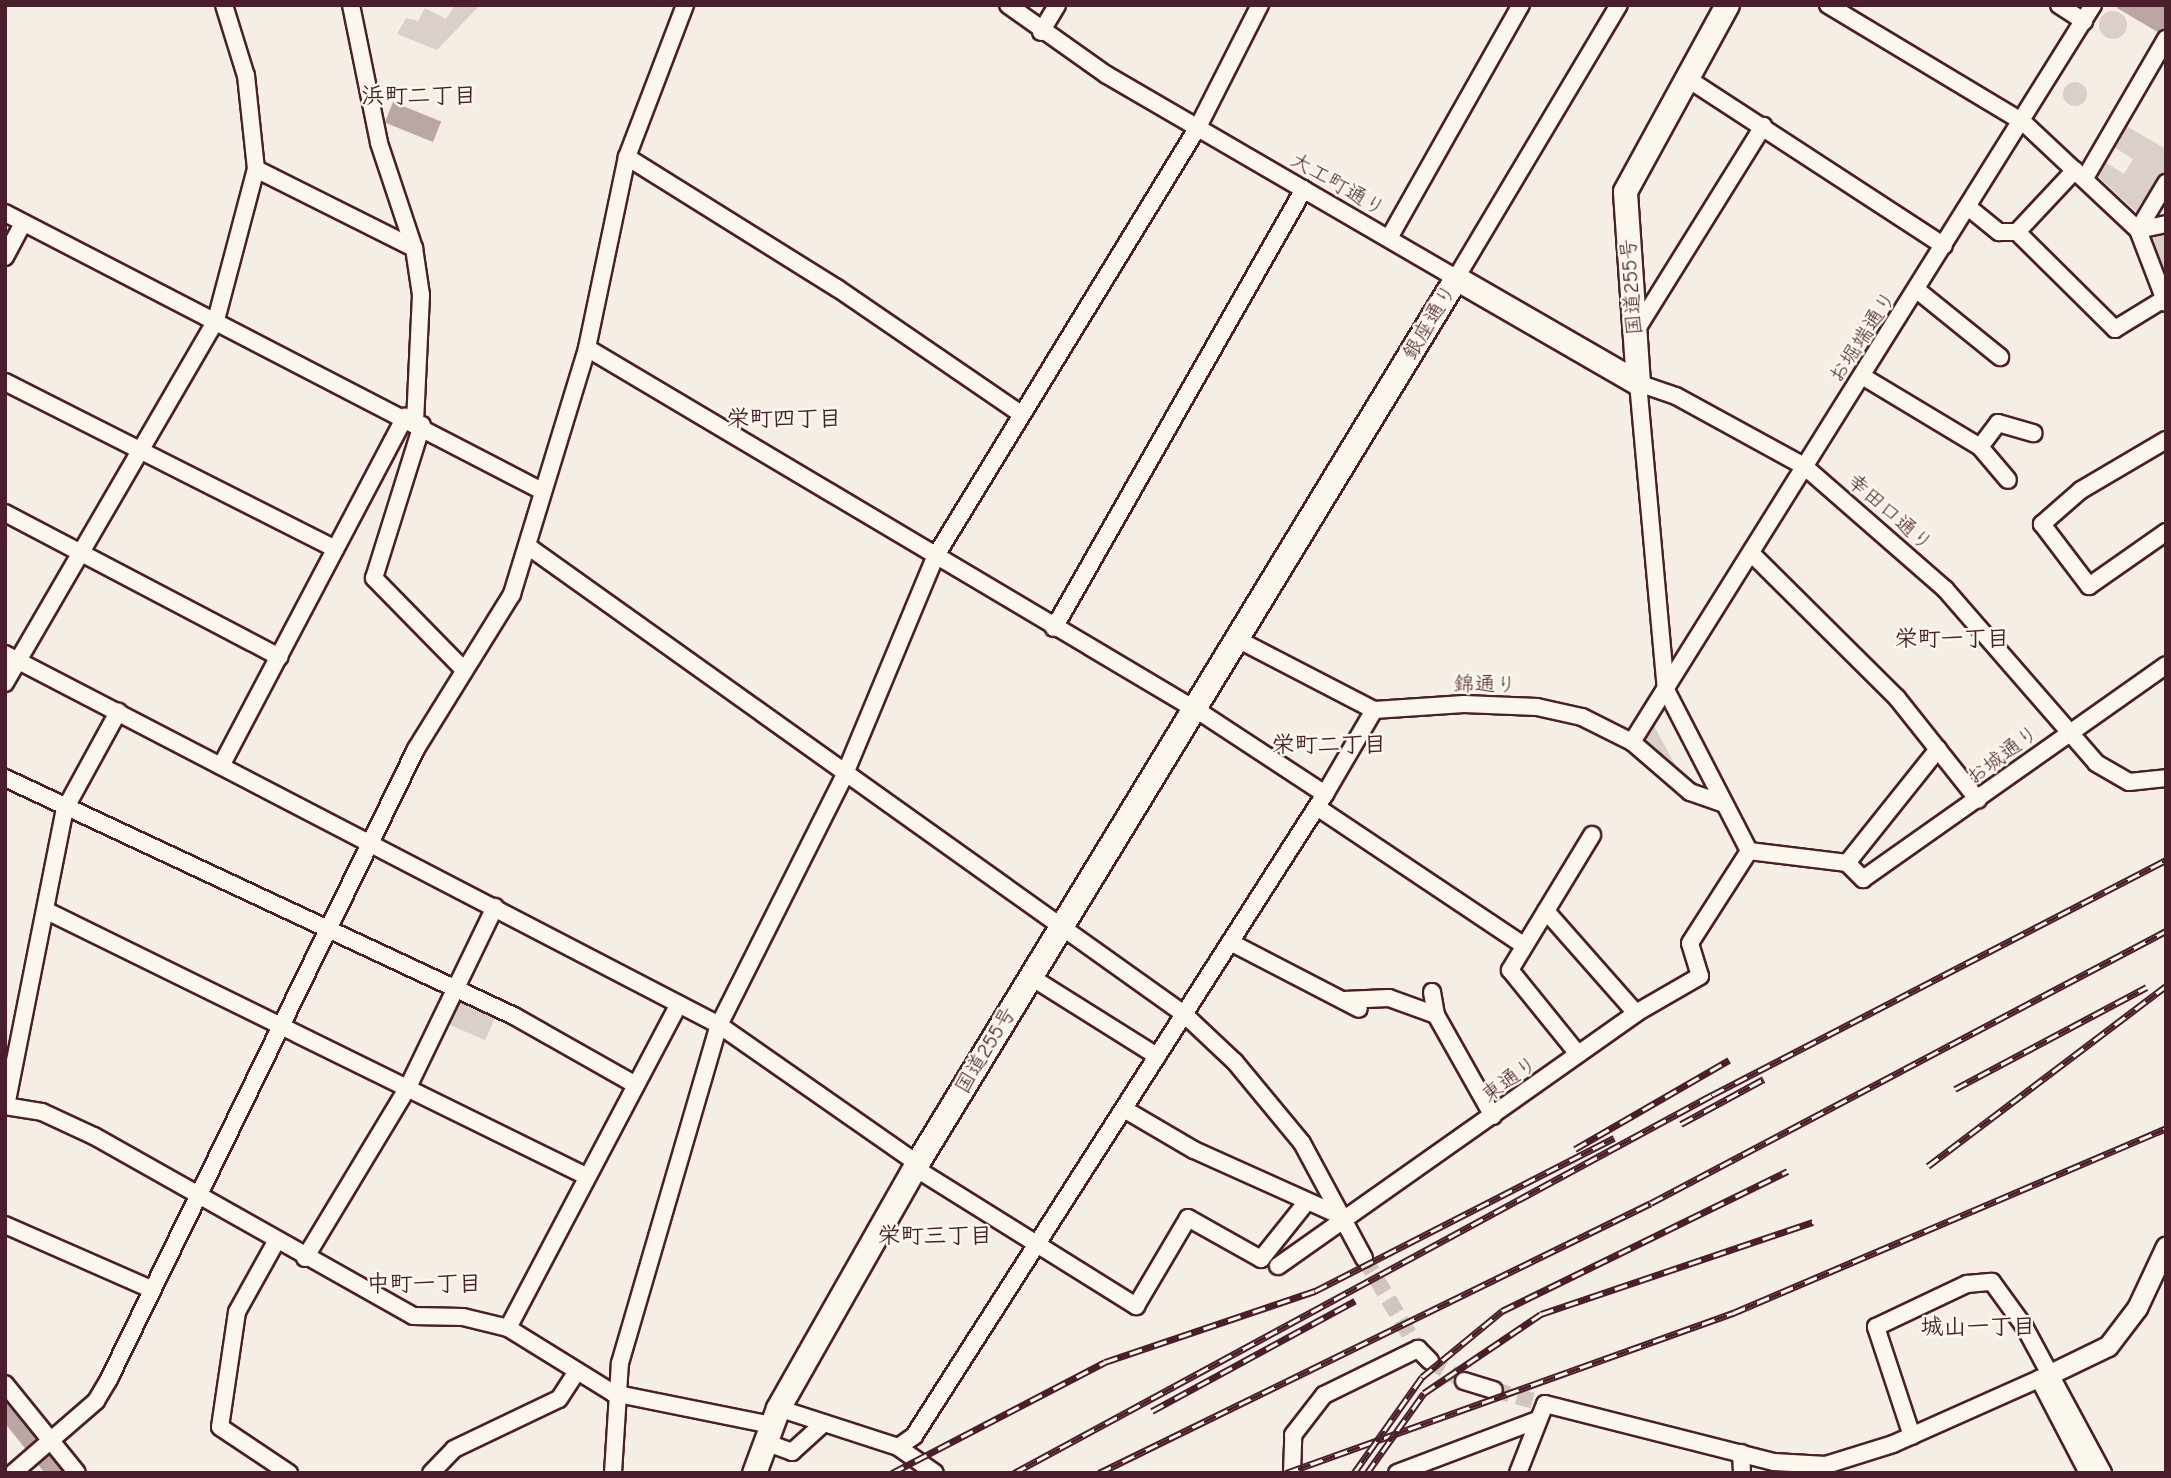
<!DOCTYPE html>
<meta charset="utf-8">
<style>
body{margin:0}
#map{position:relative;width:2171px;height:1478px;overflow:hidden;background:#f4eee4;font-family:"Comic Neue","Klee One",sans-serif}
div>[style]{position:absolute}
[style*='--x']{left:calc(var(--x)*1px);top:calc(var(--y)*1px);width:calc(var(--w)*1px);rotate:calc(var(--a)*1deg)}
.green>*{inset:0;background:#dbd0c9;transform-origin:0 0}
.round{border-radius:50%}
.water>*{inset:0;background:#baa7a5;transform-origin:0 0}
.river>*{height:24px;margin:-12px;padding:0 12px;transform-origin:12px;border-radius:12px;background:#baa7a5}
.minor-tunnel>*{height:16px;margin-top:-8px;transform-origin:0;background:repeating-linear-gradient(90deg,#d2c5bf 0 16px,transparent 0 24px)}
.roads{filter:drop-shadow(2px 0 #4a1f2b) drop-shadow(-2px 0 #4a1f2b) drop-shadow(0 2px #4a1f2b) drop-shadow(0 -2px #4a1f2b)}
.minor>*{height:16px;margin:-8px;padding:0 8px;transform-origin:8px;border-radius:8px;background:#fbf7ec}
.major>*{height:19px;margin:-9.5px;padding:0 9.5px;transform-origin:9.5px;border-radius:9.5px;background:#fbf7ec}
.highway>*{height:23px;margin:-11.5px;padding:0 11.5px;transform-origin:11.5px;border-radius:11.5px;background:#fbf7ec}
.rail>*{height:7px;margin-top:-3.5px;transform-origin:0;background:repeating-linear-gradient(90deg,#fbf7ec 0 13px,#4a1f2b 0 26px);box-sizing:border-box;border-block:2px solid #4a1f2b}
span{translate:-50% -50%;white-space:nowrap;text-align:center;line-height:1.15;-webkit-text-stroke:5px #fbf7ec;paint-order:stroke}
.street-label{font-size:21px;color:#4a1f2b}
.neighbourhood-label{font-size:23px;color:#4a1f2b;font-weight:700}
.frame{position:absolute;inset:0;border:7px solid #4a1f2b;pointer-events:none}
</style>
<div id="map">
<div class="green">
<i style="clip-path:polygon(455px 5px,480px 5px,437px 50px,397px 34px,406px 18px,418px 21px,425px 8px,446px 19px)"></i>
<i class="round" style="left:2099px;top:11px;width:28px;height:28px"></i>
<i class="round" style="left:2063px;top:82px;width:24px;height:24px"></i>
<i style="clip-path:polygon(2121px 123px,2166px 149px,2166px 173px,2141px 216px,2092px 171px,2100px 159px,2124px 174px,2133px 159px,2109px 144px)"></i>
<i style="clip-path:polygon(2166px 232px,2166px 275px,2149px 234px)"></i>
<i style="clip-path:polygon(1653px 724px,1683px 779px,1640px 743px)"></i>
<i style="left:457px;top:995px;width:44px;height:30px;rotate:24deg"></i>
</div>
<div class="water">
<i style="clip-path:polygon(2119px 5px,2166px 5px,2166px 37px,2117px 8px)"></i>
<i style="left:393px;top:102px;width:52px;height:22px;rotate:22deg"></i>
</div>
<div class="river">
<i style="--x:5;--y:1404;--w:88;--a:51.4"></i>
</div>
<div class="minor-tunnel">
<i style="--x:1364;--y:1258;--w:106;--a:59.3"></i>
<i style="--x:1430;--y:1361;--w:39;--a:30"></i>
<i style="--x:1494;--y:1390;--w:53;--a:15.4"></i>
</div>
<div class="roads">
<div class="minor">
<i style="--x:351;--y:5;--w:141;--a:78.5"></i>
<i style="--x:379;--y:143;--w:111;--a:71.6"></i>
<i style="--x:414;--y:248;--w:48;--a:81.5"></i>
<i style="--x:421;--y:295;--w:126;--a:92.7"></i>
<i style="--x:1008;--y:5;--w:121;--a:35.3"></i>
<i style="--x:1107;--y:75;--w:404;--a:30.2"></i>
<i style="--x:1456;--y:278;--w:318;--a:-59.2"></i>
<i style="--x:1828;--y:5;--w:227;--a:31"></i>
<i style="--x:2023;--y:122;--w:158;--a:43.2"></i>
<i style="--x:2138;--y:230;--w:78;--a:69"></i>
<i style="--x:2059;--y:5;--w:30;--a:33"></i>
<i style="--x:1041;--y:32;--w:31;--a:-59"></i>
<i style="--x:1685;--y:77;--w:309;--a:33.1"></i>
<i style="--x:627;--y:157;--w:248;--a:32"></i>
<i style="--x:837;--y:288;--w:223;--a:34.4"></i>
<i style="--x:256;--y:169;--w:177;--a:26.6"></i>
<i style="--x:2075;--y:170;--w:85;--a:133.1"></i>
<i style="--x:2017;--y:232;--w:138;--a:44.7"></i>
<i style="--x:2115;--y:329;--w:57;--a:-31.5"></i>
<i style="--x:2085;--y:178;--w:161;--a:-59.8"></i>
<i style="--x:1968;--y:207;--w:40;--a:39"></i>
<i style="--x:1999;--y:232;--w:18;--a:0"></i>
<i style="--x:5;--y:213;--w:602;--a:27.37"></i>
<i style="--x:2138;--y:230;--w:55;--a:-59.2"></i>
<i style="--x:2138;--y:230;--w:29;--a:-12"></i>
<i style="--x:1389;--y:238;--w:268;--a:-60.5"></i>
<i style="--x:5;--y:257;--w:38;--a:-62"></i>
<i style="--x:1917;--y:290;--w:107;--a:38.9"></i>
<i style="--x:1635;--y:332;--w:243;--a:-58.1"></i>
<i style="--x:587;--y:348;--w:717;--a:30.72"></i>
<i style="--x:1203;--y:714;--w:146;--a:33.3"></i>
<i style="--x:1325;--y:794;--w:762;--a:122.63"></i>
<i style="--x:914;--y:1436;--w:19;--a:145"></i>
<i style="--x:1862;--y:376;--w:138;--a:31"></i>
<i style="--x:1980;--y:447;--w:30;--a:-53"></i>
<i style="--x:1998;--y:423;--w:37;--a:16"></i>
<i style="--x:5;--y:382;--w:370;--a:26.8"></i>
<i style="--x:1638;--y:383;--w:40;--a:18.9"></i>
<i style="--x:1676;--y:396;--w:146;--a:28.7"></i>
<i style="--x:1804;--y:466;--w:187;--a:41.1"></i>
<i style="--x:1945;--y:589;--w:230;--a:49"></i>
<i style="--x:2096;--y:763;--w:38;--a:30"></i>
<i style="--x:2129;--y:782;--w:37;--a:-6"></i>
<i style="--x:1638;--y:383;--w:308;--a:84.8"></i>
<i style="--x:1666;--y:690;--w:181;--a:62.7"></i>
<i style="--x:422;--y:425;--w:160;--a:107.4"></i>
<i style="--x:374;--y:578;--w:126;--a:45.6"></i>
<i style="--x:2166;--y:440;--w:99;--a:149.5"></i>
<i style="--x:2081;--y:490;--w:52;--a:138.9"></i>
<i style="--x:2042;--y:524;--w:78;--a:52.8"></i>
<i style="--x:2089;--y:586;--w:94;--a:-35"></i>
<i style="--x:1980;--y:447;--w:43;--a:49.7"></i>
<i style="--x:5;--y:513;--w:310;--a:27.7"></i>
<i style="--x:529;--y:547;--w:804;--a:35.49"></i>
<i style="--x:1184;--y:1014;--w:70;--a:43.3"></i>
<i style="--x:1235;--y:1062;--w:105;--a:50.4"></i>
<i style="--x:1302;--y:1143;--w:131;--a:61.7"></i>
<i style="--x:1752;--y:554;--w:204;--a:44.8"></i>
<i style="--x:1897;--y:698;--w:130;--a:51.5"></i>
<i style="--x:1054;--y:628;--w:505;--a:-60.34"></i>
<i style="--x:1237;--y:639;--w:154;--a:27.4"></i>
<i style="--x:1374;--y:710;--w:90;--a:-3.8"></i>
<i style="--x:1464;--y:704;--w:73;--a:2.4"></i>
<i style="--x:1537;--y:707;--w:46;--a:12.5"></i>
<i style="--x:1582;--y:717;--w:56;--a:26.6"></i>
<i style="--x:1632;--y:742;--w:77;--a:40.8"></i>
<i style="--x:1690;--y:792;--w:34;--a:19"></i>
<i style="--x:5;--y:654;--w:805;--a:27.46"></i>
<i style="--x:719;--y:1025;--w:241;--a:34.9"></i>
<i style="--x:5;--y:683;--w:420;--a:-59.8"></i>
<i style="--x:216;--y:320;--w:156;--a:-75.2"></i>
<i style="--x:256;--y:169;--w:94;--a:-96.1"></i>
<i style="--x:246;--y:76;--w:74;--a:-107.2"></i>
<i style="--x:1632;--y:742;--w:869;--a:-57.97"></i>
<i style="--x:221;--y:766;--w:395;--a:-62.2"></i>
<i style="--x:5;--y:778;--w:562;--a:25.06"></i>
<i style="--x:514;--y:1016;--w:140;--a:29.5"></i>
<i style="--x:1325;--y:794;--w:97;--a:-59.7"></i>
<i style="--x:1317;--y:807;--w:248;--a:33.8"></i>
<i style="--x:1749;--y:851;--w:99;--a:7"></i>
<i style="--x:1847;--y:863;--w:23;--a:45"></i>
<i style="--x:1863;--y:879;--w:371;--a:-35.2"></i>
<i style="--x:1847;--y:863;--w:146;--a:-51.4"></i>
<i style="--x:1546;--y:911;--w:136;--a:48.6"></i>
<i style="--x:49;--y:912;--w:598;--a:26.18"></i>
<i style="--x:1230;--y:942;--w:145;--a:27.4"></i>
<i style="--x:1031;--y:977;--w:149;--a:32.1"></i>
<i style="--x:1432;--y:992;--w:23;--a:80"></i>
<i style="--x:1436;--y:1015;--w:116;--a:60.6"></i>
<i style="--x:1344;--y:1000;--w:45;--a:-2.5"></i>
<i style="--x:1389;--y:998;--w:50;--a:19.9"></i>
<i style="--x:1578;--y:1054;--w:108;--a:-129"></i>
<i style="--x:1510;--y:970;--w:158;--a:-58.7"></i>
<i style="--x:5;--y:1106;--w:37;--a:9"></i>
<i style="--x:42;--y:1112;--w:57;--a:24.8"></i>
<i style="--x:94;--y:1136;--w:366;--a:29.4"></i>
<i style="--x:413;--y:1316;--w:50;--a:1.1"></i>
<i style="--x:463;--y:1317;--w:46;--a:13.7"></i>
<i style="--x:508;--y:1328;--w:123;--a:31.8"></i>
<i style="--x:613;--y:1393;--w:161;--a:11.4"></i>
<i style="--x:6;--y:1106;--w:303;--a:-78.8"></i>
<i style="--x:65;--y:809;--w:111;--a:-61.3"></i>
<i style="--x:1124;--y:1109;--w:81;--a:30.4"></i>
<i style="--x:1194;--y:1150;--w:166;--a:24.2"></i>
<i style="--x:915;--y:1168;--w:261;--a:32"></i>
<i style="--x:1136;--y:1306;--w:102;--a:-59.4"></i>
<i style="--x:1188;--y:1218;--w:84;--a:29.3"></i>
<i style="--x:1261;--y:1259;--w:70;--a:-51.3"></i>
<i style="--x:5;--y:1225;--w:159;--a:23.7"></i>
<i style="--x:277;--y:1240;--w:82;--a:119.1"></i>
<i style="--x:237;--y:1312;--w:116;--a:98.4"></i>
<i style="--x:220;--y:1427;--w:83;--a:33.7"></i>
<i style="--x:305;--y:1258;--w:200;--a:-58.9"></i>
<i style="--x:408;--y:1087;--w:200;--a:-64.2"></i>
<i style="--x:1278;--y:1266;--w:438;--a:-35.2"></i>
<i style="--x:1636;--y:1013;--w:74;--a:-30"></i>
<i style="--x:1700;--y:976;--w:34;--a:-107"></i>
<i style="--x:1690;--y:943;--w:109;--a:-57.3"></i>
<i style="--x:508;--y:1328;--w:366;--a:-62.2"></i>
<i style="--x:2039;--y:1379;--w:106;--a:62.5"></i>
<i style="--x:1464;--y:1381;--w:31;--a:17"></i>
<i style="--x:5;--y:1384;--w:114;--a:51"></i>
<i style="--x:778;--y:1408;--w:126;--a:18"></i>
<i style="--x:898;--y:1447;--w:45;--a:35.1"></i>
<i style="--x:1912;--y:1436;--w:115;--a:-108.3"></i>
<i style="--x:1876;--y:1327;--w:101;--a:-25.3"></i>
<i style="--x:1967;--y:1284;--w:25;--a:-5"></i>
<i style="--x:1992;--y:1282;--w:54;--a:54"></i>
<i style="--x:2024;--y:1326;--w:167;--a:61.7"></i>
<i style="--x:765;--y:1442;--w:29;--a:20"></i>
<i style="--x:792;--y:1452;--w:43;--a:-42.2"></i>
<i style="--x:1741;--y:1453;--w:20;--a:87"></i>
<i style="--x:13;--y:1473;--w:110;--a:-40.9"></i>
<i style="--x:96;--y:1401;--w:26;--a:-59"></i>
<i style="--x:109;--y:1379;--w:701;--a:-64.02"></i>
<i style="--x:416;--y:749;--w:182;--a:-58.2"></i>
<i style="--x:512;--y:594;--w:257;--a:-73"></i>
<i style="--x:587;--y:348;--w:195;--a:-78.2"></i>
<i style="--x:627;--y:157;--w:163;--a:-69.1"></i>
<i style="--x:431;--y:1473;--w:33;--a:-46"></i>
<i style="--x:454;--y:1449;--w:116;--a:-25.5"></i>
<i style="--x:559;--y:1399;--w:33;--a:-57"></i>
<i style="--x:613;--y:1473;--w:110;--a:-86.4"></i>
<i style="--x:620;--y:1363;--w:352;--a:-73.7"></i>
<i style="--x:719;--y:1025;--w:279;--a:-63.3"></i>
<i style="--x:844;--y:776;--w:237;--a:-67.4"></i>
<i style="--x:935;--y:557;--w:504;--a:-58.55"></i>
<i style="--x:1198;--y:127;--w:137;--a:-63.1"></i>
<i style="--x:1292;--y:1473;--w:38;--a:-88"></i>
<i style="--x:1293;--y:1435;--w:51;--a:-52.2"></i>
<i style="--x:1324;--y:1395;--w:105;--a:-26.1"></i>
<i style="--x:1418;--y:1349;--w:17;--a:45"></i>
<i style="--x:1397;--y:1473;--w:150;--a:-20.7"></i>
<i style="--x:1518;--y:1473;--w:74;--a:-68.6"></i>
<i style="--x:1545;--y:1404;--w:236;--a:14.2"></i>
<i style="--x:1774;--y:1462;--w:52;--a:3.3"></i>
<i style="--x:1826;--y:1465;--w:70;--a:-17.4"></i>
<i style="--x:1893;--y:1444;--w:172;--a:-24"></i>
</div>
<div class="major">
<i style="--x:2050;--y:1374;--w:64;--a:-25.8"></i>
<i style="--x:2108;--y:1346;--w:48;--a:-52.7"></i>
<i style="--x:2137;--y:1308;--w:68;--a:-64.9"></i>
</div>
<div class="highway">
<i style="--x:1638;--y:383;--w:192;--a:-93.9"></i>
<i style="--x:1625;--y:191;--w:212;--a:-61.3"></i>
<i style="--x:754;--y:1473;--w:69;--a:-69.7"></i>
<i style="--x:778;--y:1408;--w:282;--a:-60.4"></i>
<i style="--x:917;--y:1163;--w:1036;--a:-58.66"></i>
<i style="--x:1456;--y:278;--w:210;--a:30"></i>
</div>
</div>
<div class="rail">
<i style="--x:1955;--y:1089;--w:217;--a:-28"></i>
<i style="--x:1681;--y:1124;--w:94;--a:-28.5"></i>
<i style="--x:1575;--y:1149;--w:178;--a:-30"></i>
<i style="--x:1928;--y:1166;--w:298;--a:-37.1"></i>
<i style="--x:1152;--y:1411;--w:231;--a:-28.5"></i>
<i style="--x:892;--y:1473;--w:240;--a:-27.5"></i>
<i style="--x:1105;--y:1362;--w:222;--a:-18.7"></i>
<i style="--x:1315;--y:1291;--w:336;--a:-27.1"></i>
<i style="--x:1014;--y:1473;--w:794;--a:-28.44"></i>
<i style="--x:1712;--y:1095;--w:511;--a:-27.37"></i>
<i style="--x:1099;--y:1473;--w:614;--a:-26.06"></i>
<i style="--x:1651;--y:1203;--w:582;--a:-27.84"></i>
<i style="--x:1286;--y:1473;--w:475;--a:-19.7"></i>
<i style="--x:1733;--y:1313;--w:471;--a:-23.1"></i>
<i style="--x:1354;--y:1473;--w:118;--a:-54.7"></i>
<i style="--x:1422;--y:1377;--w:104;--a:-39.5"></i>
<i style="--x:1502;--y:1311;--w:318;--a:-26.1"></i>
<i style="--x:1367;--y:1473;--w:98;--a:-54.5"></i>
<i style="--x:1424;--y:1393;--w:141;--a:-34"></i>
<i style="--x:1541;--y:1314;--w:287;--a:-18.7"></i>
</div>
<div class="street-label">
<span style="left:1338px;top:184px;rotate:30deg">大工町通り</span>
<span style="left:1631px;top:287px;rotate:-94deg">国道255号</span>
<span style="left:1429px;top:322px;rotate:-59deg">銀座通り</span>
<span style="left:1862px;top:337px;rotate:-57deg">お堀端通り</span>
<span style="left:1890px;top:512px;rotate:41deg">幸田口通り</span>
<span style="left:1485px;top:684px;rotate:1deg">錦通り</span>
<span style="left:2002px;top:755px;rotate:-37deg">お城通り</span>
<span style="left:985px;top:1050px;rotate:-59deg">国道255号</span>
<span style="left:1509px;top:1079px;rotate:-36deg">東通り</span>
</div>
<div class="neighbourhood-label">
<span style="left:419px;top:96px">浜町二丁目</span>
<span style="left:784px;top:419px">栄町四丁目</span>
<span style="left:1952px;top:639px">栄町一丁目</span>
<span style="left:1329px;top:745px">栄町二丁目</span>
<span style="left:935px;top:1236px">栄町三丁目</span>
<span style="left:424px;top:1284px">中町一丁目</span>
<span style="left:1978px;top:1327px">城山一丁目</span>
</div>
<div class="frame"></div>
</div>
